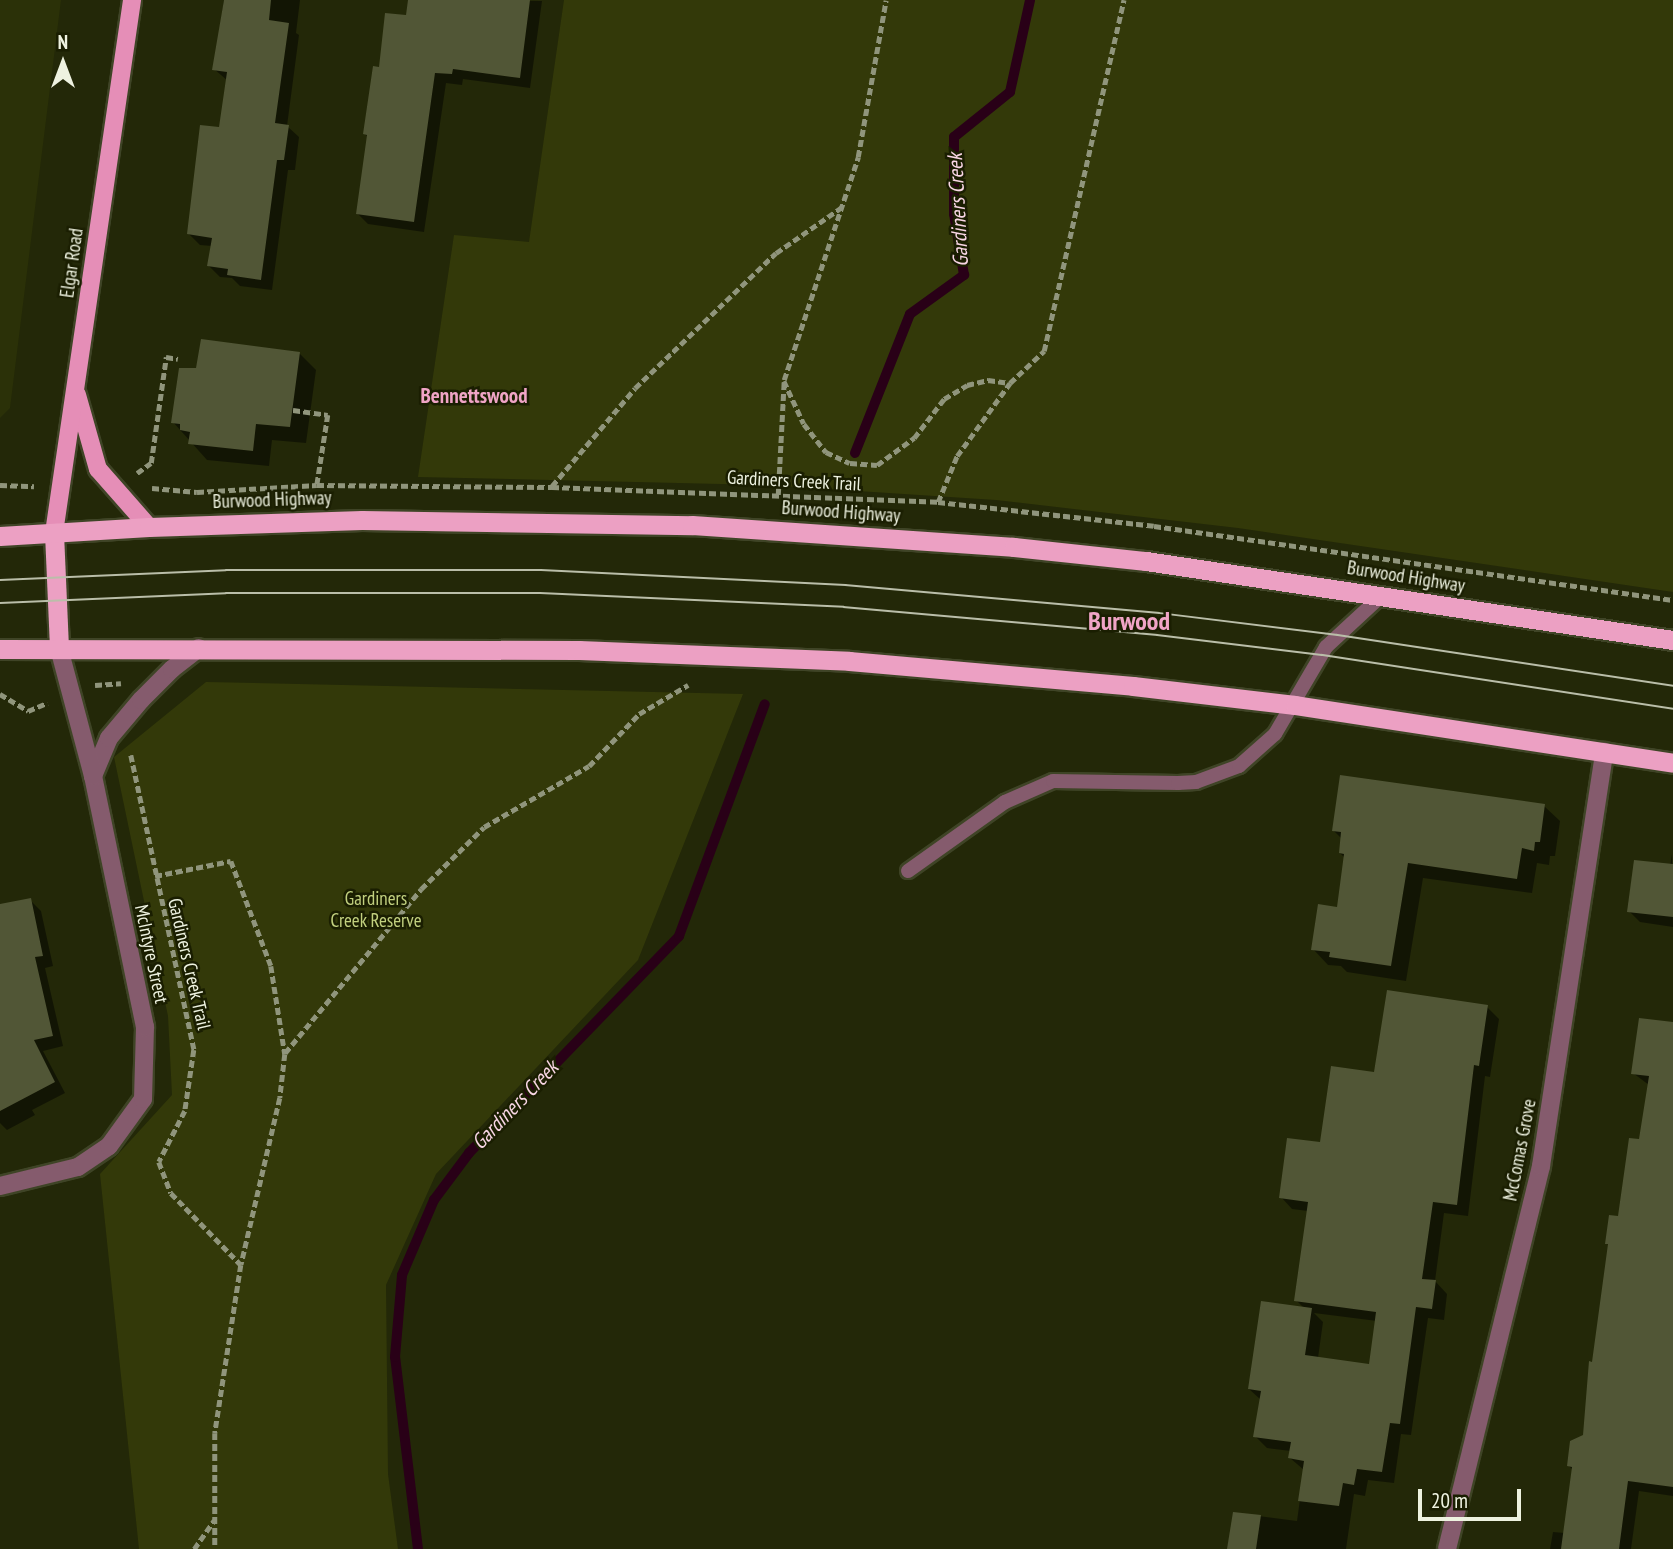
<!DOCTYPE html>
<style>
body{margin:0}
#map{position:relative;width:1673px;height:1549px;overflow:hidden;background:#232808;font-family:"PT Sans Narrow",sans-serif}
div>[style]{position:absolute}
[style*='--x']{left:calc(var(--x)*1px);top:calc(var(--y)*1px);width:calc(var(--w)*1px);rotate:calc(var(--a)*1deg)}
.built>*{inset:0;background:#2b3108}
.green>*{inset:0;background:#333909}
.shadow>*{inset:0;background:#0007}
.stream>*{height:10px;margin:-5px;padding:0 5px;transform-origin:5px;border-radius:5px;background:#290017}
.building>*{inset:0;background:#515636}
.path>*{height:4.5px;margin-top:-2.25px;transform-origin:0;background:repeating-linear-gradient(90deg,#90957c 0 7px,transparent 0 10.5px)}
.roads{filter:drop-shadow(2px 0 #3f4426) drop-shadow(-2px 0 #3f4426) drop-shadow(0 2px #3f4426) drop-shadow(0 -2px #3f4426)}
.service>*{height:14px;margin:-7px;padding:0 7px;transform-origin:7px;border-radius:7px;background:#855b6d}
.minor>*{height:18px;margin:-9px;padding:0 9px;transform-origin:9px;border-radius:9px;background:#855b6d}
.primary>*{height:18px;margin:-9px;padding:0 9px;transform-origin:9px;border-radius:9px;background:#e58eb7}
.trunk>*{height:19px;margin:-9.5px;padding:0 9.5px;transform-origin:9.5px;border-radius:9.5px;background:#eca0c3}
.tram>*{height:2px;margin:-1px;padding:0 1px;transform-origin:1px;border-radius:1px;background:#babea9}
span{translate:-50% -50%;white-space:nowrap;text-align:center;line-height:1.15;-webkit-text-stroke:5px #1a1e01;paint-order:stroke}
.street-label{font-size:19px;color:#eef2e0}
.park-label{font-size:19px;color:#c2d07f}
.water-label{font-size:21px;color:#f9d6e5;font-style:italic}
.neighbourhood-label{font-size:21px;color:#f0a4c6;font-weight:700}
.district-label{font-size:26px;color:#f0a4c6;font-weight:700}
.north{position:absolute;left:28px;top:28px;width:70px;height:70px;-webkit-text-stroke:5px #1a1e01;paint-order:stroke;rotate:0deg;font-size:19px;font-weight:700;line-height:28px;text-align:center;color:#eef2e0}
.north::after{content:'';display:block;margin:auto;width:24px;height:32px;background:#eef2e0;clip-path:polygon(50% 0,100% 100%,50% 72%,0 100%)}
.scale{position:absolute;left:1418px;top:1489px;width:103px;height:32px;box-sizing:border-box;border:4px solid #eef2e0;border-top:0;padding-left:9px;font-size:21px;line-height:24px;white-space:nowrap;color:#eef2e0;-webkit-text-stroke:5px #1a1e01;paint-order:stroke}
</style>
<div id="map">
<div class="built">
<i style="clip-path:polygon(0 0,61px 0,10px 408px,0 418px)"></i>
</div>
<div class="green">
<i style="clip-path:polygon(564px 0,1673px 0,1673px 592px,1238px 528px,996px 500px,766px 485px,418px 477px,454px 235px,529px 242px)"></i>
<i style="clip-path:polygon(206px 682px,743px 694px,638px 960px,436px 1174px,386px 1285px,388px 1474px,398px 1549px,139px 1549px,100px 1174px,172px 1095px,168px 1016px,114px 757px)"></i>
</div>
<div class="shadow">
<i style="clip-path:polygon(224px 0,300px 0,296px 33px,299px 35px,287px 126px,299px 137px,295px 170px,288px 170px,272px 290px,240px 286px,232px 278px,220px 277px,209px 266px,212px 246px,200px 245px,189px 234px,220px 129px,228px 81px,214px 69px)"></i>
<i style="clip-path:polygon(410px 0,542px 1px,530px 88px,463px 79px,462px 85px,446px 83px,424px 232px,368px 224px,357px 213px,368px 137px,365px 134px,381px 69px,408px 17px)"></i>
<i style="clip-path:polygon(300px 354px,316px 370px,306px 443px,272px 440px,269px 466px,207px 460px,173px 422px,198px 370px)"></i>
<i style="clip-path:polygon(1544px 806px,1560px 821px,1555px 856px,1550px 856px,1549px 865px,1537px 863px,1532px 893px,1423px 878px,1406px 981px,1347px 972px,1341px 966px,1328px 965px,1313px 949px,1338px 909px,1345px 858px,1340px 853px,1342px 839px,1334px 831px)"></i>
<i style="clip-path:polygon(1672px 854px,1673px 927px,1640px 922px,1629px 911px,1670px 866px)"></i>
<i style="clip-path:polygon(30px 900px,41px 911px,53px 966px,45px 968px,63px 1046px,43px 1051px,65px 1093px,32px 1110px,35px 1115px,7px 1130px,0 1123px,0 906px)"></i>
<i style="clip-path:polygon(evenodd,1487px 1007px,1499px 1019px,1490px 1077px,1485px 1076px,1468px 1216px,1444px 1213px,1435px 1281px,1447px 1294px,1444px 1320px,1428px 1318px,1411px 1435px,1401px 1434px,1394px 1483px,1368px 1480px,1365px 1496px,1354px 1494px,1346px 1549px,1229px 1549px,1234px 1513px,1297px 1521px,1304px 1470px,1290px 1458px,1291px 1451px,1267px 1448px,1255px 1436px,1261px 1400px,1249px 1389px,1305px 1309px,1296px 1300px,1308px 1211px,1292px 1209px,1281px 1197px,1376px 1074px,1487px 1007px,1314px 1313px,1377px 1321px,1371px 1366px,1318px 1358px,1323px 1322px,1314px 1313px)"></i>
<i style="clip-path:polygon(1673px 1025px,1673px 1496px,1639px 1491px,1631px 1549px,1550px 1549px,1553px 1532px,1565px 1533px,1573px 1470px,1568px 1465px,1584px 1436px,1610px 1246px,1606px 1243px,1620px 1218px,1640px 1141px,1649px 1085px,1633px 1073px)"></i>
</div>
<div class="stream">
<i style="--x:855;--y:453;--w:149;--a:-68.4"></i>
<i style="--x:910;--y:314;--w:67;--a:-35.8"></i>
<i style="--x:964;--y:275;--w:62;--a:-99.3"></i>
<i style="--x:954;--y:214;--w:77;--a:-90"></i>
<i style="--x:954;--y:137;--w:72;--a:-38.8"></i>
<i style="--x:1010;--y:92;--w:94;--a:-77.7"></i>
<i style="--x:418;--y:1549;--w:193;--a:-96.8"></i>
<i style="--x:395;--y:1357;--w:82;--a:-85.1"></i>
<i style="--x:402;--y:1275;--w:82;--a:-66.9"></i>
<i style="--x:434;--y:1200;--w:59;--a:-53.3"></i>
<i style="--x:469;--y:1153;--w:302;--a:-45.9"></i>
<i style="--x:679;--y:936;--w:247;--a:-69.7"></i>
</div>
<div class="building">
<i style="clip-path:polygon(224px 0,271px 0,269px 20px,289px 23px,275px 123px,289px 125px,284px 160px,277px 160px,261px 280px,227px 275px,228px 269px,207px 266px,212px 238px,187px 234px,200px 125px,219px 127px,227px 72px,212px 70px)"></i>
<i style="clip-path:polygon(408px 0,530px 0,520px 78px,453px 69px,452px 74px,435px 73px,414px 222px,356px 214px,367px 135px,363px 134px,373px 66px,379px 67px,385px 13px,406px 15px)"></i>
<i style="clip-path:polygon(201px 339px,300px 352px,290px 427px,256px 424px,253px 451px,188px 444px,190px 432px,180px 430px,180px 424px,171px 423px,179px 368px,196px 368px)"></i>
<i style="clip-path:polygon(1340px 775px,1545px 804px,1540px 842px,1535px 842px,1534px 851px,1522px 848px,1517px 879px,1408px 863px,1391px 966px,1329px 957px,1330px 952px,1311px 950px,1318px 904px,1337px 907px,1344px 854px,1339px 853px,1341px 832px,1332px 831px)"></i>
<i style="clip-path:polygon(1634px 860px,1673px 864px,1673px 917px,1627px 912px)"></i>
<i style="clip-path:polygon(31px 898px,43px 956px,35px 957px,53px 1036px,34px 1040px,55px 1082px,0 1111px,0 904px)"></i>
<i style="clip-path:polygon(1387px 990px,1488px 1005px,1479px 1066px,1474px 1065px,1457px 1205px,1433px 1202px,1422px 1279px,1436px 1280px,1432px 1309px,1416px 1307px,1400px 1424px,1390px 1423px,1382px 1472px,1357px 1469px,1354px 1485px,1343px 1483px,1339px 1506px,1298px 1501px,1304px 1461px,1288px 1458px,1291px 1442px,1253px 1437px,1261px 1391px,1248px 1389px,1261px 1301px,1312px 1308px,1305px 1355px,1369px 1364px,1376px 1312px,1294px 1301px,1308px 1202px,1279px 1198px,1287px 1138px,1320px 1142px,1331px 1066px,1374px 1072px)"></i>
<i style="clip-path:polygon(1639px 1018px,1673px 1022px,1673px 1487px,1628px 1481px,1619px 1549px,1561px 1549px,1572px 1467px,1567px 1466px,1570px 1441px,1583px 1435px,1589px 1361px,1592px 1362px,1608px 1244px,1605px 1244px,1609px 1215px,1618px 1216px,1629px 1138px,1639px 1139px,1649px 1076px,1631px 1074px)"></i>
<i style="clip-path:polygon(1233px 1512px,1261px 1515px,1256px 1549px,1227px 1549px)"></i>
</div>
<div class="path">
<i style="--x:784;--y:381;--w:47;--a:65.1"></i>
<i style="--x:804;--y:424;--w:36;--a:52"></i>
<i style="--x:826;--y:452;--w:26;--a:25"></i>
<i style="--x:850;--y:463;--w:27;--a:4"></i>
<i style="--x:877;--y:465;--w:46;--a:-36.1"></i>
<i style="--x:914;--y:438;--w:49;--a:-52.4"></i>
<i style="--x:944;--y:399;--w:27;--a:-31"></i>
<i style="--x:967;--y:385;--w:22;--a:-13"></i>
<i style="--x:988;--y:380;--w:22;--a:8"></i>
<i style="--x:293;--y:410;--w:35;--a:8"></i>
<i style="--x:328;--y:415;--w:71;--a:98.9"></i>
<i style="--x:137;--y:473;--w:17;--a:-36"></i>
<i style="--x:151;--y:463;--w:107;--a:-81.9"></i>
<i style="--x:166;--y:357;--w:12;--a:9"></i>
<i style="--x:0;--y:485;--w:34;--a:2"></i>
<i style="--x:552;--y:486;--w:128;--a:-49.7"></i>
<i style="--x:635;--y:388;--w:195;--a:-43.8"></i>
<i style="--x:776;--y:253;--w:80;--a:-34.9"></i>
<i style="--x:152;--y:488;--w:45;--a:5.1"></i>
<i style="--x:197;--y:492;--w:120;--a:-3.3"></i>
<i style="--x:317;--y:485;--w:235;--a:0.5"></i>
<i style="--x:552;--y:487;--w:386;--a:2.2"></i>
<i style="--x:938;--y:502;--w:217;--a:6.3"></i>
<i style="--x:1154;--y:526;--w:524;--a:8.11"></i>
<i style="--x:778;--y:495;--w:115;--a:-87"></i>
<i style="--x:784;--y:380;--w:235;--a:-71.6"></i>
<i style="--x:858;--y:157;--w:159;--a:-79.9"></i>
<i style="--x:938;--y:502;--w:50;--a:-67.6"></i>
<i style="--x:957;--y:456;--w:90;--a:-54"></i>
<i style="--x:1010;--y:383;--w:47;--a:-43.3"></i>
<i style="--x:1044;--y:351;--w:360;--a:-77.2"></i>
<i style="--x:95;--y:685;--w:26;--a:-4"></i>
<i style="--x:0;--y:694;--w:33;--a:31"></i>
<i style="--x:28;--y:711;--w:21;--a:-23"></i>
<i style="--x:131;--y:755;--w:302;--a:77.9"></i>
<i style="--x:194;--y:1050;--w:62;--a:98.4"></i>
<i style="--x:185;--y:1111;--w:57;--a:117"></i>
<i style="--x:159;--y:1162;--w:33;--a:69"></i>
<i style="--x:171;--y:1193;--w:100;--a:45.8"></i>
<i style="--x:155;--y:876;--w:77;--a:-11.2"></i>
<i style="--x:231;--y:861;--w:112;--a:69.1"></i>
<i style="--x:271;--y:966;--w:89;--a:81"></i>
<i style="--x:285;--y:1054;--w:44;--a:96.5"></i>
<i style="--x:280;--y:1098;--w:171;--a:103.1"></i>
<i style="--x:241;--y:1265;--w:170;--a:98.8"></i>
<i style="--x:215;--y:1433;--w:116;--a:90"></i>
<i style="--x:285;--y:1053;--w:213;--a:-50.3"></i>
<i style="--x:421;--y:889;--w:88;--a:-44.5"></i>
<i style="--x:484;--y:827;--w:121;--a:-30.2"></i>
<i style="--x:589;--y:766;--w:72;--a:-46.1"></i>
<i style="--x:639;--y:714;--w:57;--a:-30.6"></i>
<i style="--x:194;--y:1549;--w:35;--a:-55"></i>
</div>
<div class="roads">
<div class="service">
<i style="--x:908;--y:871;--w:119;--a:-35.4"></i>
<i style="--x:1005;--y:802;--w:52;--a:-23.6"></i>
<i style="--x:1053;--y:781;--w:125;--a:0.9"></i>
<i style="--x:1178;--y:783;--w:18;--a:-3"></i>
<i style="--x:1196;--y:782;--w:46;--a:-20.4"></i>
<i style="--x:1239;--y:766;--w:48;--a:-41.6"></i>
<i style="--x:1275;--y:734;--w:101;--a:-59.6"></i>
<i style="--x:1326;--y:647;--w:75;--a:-42.8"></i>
</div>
<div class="minor">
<i style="--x:93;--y:776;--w:41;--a:-67.2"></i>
<i style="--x:109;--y:738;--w:50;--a:-49.9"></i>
<i style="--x:141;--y:700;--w:44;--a:-45"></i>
<i style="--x:172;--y:669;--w:34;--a:-38"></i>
<i style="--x:0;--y:1186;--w:80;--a:-13.7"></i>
<i style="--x:78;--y:1167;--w:37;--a:-34"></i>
<i style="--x:109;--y:1146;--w:58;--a:-54.1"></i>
<i style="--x:143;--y:1099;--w:72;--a:-88.4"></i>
<i style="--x:145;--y:1027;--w:256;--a:-101.7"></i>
<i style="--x:93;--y:776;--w:132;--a:-104.9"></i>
<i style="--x:1447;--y:1549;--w:394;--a:-76.2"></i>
<i style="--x:1541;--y:1166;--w:419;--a:-81.3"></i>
</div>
<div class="primary">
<i style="--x:77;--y:395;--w:77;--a:74.2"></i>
<i style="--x:98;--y:469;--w:77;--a:48.7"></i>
<i style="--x:54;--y:533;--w:539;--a:-81.67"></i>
</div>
<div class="trunk">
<i style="--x:54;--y:533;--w:115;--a:87.5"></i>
<i style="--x:0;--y:536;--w:149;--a:-3.5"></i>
<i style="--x:149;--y:527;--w:213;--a:-1.9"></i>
<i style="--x:362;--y:520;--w:330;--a:0.9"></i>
<i style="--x:692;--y:525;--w:323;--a:3.9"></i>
<i style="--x:1014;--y:547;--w:133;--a:6.1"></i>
<i style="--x:1146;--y:561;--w:533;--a:8.53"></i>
<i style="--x:0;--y:649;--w:579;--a:0.1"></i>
<i style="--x:579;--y:650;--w:270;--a:2.3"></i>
<i style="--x:849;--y:661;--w:285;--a:5"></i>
<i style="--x:1133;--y:686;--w:163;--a:6.7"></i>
<i style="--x:1295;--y:705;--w:382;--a:8.7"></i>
</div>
</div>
<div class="tram">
<i style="--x:0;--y:580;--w:226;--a:-2.5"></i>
<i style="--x:226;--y:570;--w:315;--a:0"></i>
<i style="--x:541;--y:570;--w:305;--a:2.8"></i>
<i style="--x:846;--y:585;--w:314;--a:5.1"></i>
<i style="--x:1159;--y:613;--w:179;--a:7"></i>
<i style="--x:1337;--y:635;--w:340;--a:8.6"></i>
<i style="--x:0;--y:603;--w:226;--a:-2.5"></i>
<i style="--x:226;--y:593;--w:314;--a:0"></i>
<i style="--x:540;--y:593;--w:304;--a:2.6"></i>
<i style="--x:844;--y:607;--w:314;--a:5.1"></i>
<i style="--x:1157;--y:635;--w:166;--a:6.9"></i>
<i style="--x:1322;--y:655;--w:355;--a:8.7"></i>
</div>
<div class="street-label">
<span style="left:72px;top:263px;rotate:-82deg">Elgar Road</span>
<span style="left:794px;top:481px;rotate:3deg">Gardiners Creek Trail</span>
<span style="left:272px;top:500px;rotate:-2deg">Burwood Highway</span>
<span style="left:841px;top:512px;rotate:4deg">Burwood Highway</span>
<span style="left:1406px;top:577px;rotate:9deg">Burwood Highway</span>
<span style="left:151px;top:954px;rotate:78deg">McIntyre Street</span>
<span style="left:189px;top:964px;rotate:77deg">Gardiners Creek Trail</span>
<span style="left:1520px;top:1150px;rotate:-79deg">McComas Grove</span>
</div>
<div class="park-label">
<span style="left:376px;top:910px">Gardiners<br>Creek Reserve</span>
</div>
<div class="water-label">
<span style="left:958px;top:210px;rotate:-93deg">Gardiners Creek</span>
<span style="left:515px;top:1105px;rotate:-46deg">Gardiners Creek</span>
</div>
<div class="neighbourhood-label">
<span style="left:474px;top:396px">Bennettswood</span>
</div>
<div class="district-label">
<span style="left:1129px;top:621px">Burwood</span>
</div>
<div class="north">N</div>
<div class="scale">20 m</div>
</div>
